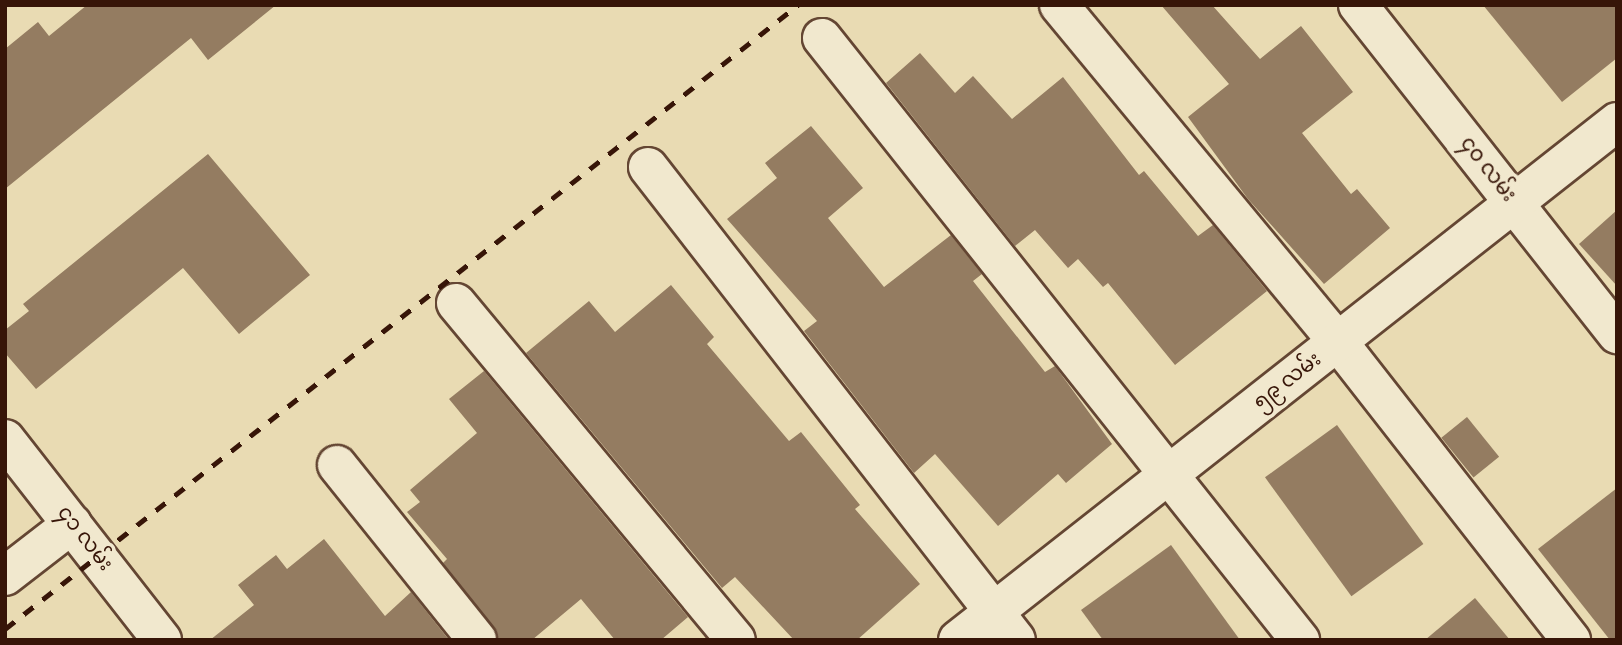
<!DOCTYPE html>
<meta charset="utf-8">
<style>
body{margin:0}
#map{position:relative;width:1622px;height:645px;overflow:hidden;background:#e9dbb3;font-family:"IM FELL English","Noto Sans Myanmar",serif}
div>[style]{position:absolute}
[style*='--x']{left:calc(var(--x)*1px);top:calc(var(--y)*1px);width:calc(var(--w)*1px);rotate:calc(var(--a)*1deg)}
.building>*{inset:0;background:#947c61;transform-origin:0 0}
.roads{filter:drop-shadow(2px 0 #644633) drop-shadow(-2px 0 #644633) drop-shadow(0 2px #644633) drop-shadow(0 -2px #644633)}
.street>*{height:38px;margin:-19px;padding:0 19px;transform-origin:19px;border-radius:19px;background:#f1e8ce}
.rail>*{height:5px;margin-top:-2.5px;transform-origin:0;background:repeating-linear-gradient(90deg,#371508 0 12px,transparent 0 24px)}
span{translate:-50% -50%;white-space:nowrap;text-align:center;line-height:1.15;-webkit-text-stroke:7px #f1e8ce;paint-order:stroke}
.street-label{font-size:21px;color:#371508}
.frame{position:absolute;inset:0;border:7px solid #371508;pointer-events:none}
</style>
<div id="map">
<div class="building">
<i style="clip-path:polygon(87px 5px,276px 5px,208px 60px,191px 38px,5px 189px,5px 49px,38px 22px,49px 36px)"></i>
<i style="clip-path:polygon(1161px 5px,1212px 5px,1260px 59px,1301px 26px,1353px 92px,1302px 133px,1351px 194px,1357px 189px,1390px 228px,1324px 284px,1248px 199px,1188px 117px,1229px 84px)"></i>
<i style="clip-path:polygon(1483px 5px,1617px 5px,1617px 58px,1562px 102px)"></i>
<i style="clip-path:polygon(920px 53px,955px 93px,973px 76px,1012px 119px,1063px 77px,1139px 175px,1144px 171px,1198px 236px,1213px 225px,1267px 291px,1175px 365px,1108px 283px,1103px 287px,1078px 259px,1068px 268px,1035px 230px,1015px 246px,886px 83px)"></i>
<i style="clip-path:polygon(811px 126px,863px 188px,828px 218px,884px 287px,951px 235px,982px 274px,973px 281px,1045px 372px,1055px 366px,1112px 444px,1066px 483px,1058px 474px,998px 526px,935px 454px,914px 473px,804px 331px,817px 321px,727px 219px,777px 178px,765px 163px)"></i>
<i style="clip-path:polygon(208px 154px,310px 275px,239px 334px,183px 268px,36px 389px,5px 353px,5px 330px,29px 311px,23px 304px)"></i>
<i style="clip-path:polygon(1617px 210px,1617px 286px,1579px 244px)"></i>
<i style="clip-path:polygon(671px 285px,714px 337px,707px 344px,789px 441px,801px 432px,860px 505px,855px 509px,920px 584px,857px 640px,794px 640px,735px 577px,722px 588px,526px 353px,589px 301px,615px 332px)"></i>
<i style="clip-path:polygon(484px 371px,688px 617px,661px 640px,615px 640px,581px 599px,532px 640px,498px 640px,443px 563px,447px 559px,407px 512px,420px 502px,410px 490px,477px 433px,449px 399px)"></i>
<i style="left:1467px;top:417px;width:51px;height:33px;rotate:51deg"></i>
<i style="left:1337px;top:425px;width:147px;height:89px;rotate:54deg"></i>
<i style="clip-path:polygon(1617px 488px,1617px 640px,1610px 640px,1538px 549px)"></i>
<i style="clip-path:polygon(324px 539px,385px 616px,411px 592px,449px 640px,210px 640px,254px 605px,238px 585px,276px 555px,287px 569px)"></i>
<i style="clip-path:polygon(1171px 545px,1240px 640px,1103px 640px,1081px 610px)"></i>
<i style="clip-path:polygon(1475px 598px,1510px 640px,1425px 640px)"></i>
</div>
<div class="roads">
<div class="street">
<i style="--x:1059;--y:5;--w:439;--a:50.4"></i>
<i style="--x:1339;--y:343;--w:377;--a:52"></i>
<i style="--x:1358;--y:5;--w:419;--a:51.8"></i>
<i style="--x:822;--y:38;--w:769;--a:51.55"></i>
<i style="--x:648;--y:167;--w:599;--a:52.12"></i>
<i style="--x:456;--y:303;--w:438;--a:50.3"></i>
<i style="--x:5;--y:439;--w:255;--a:52"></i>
<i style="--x:337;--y:465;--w:224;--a:51.3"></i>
<i style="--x:5;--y:576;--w:85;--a:-37.8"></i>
<i style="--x:958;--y:640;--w:838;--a:-38.17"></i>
</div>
</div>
<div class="rail">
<i style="--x:5;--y:629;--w:1009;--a:-38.2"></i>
</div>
<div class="street-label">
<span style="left:1487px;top:170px;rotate:52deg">၄၀ လမ်း</span>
<span style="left:1288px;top:382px;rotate:-38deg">၅၉ လမ်း</span>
<span style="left:84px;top:539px;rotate:52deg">၄၁ လမ်း</span>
</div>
<div class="frame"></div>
</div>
